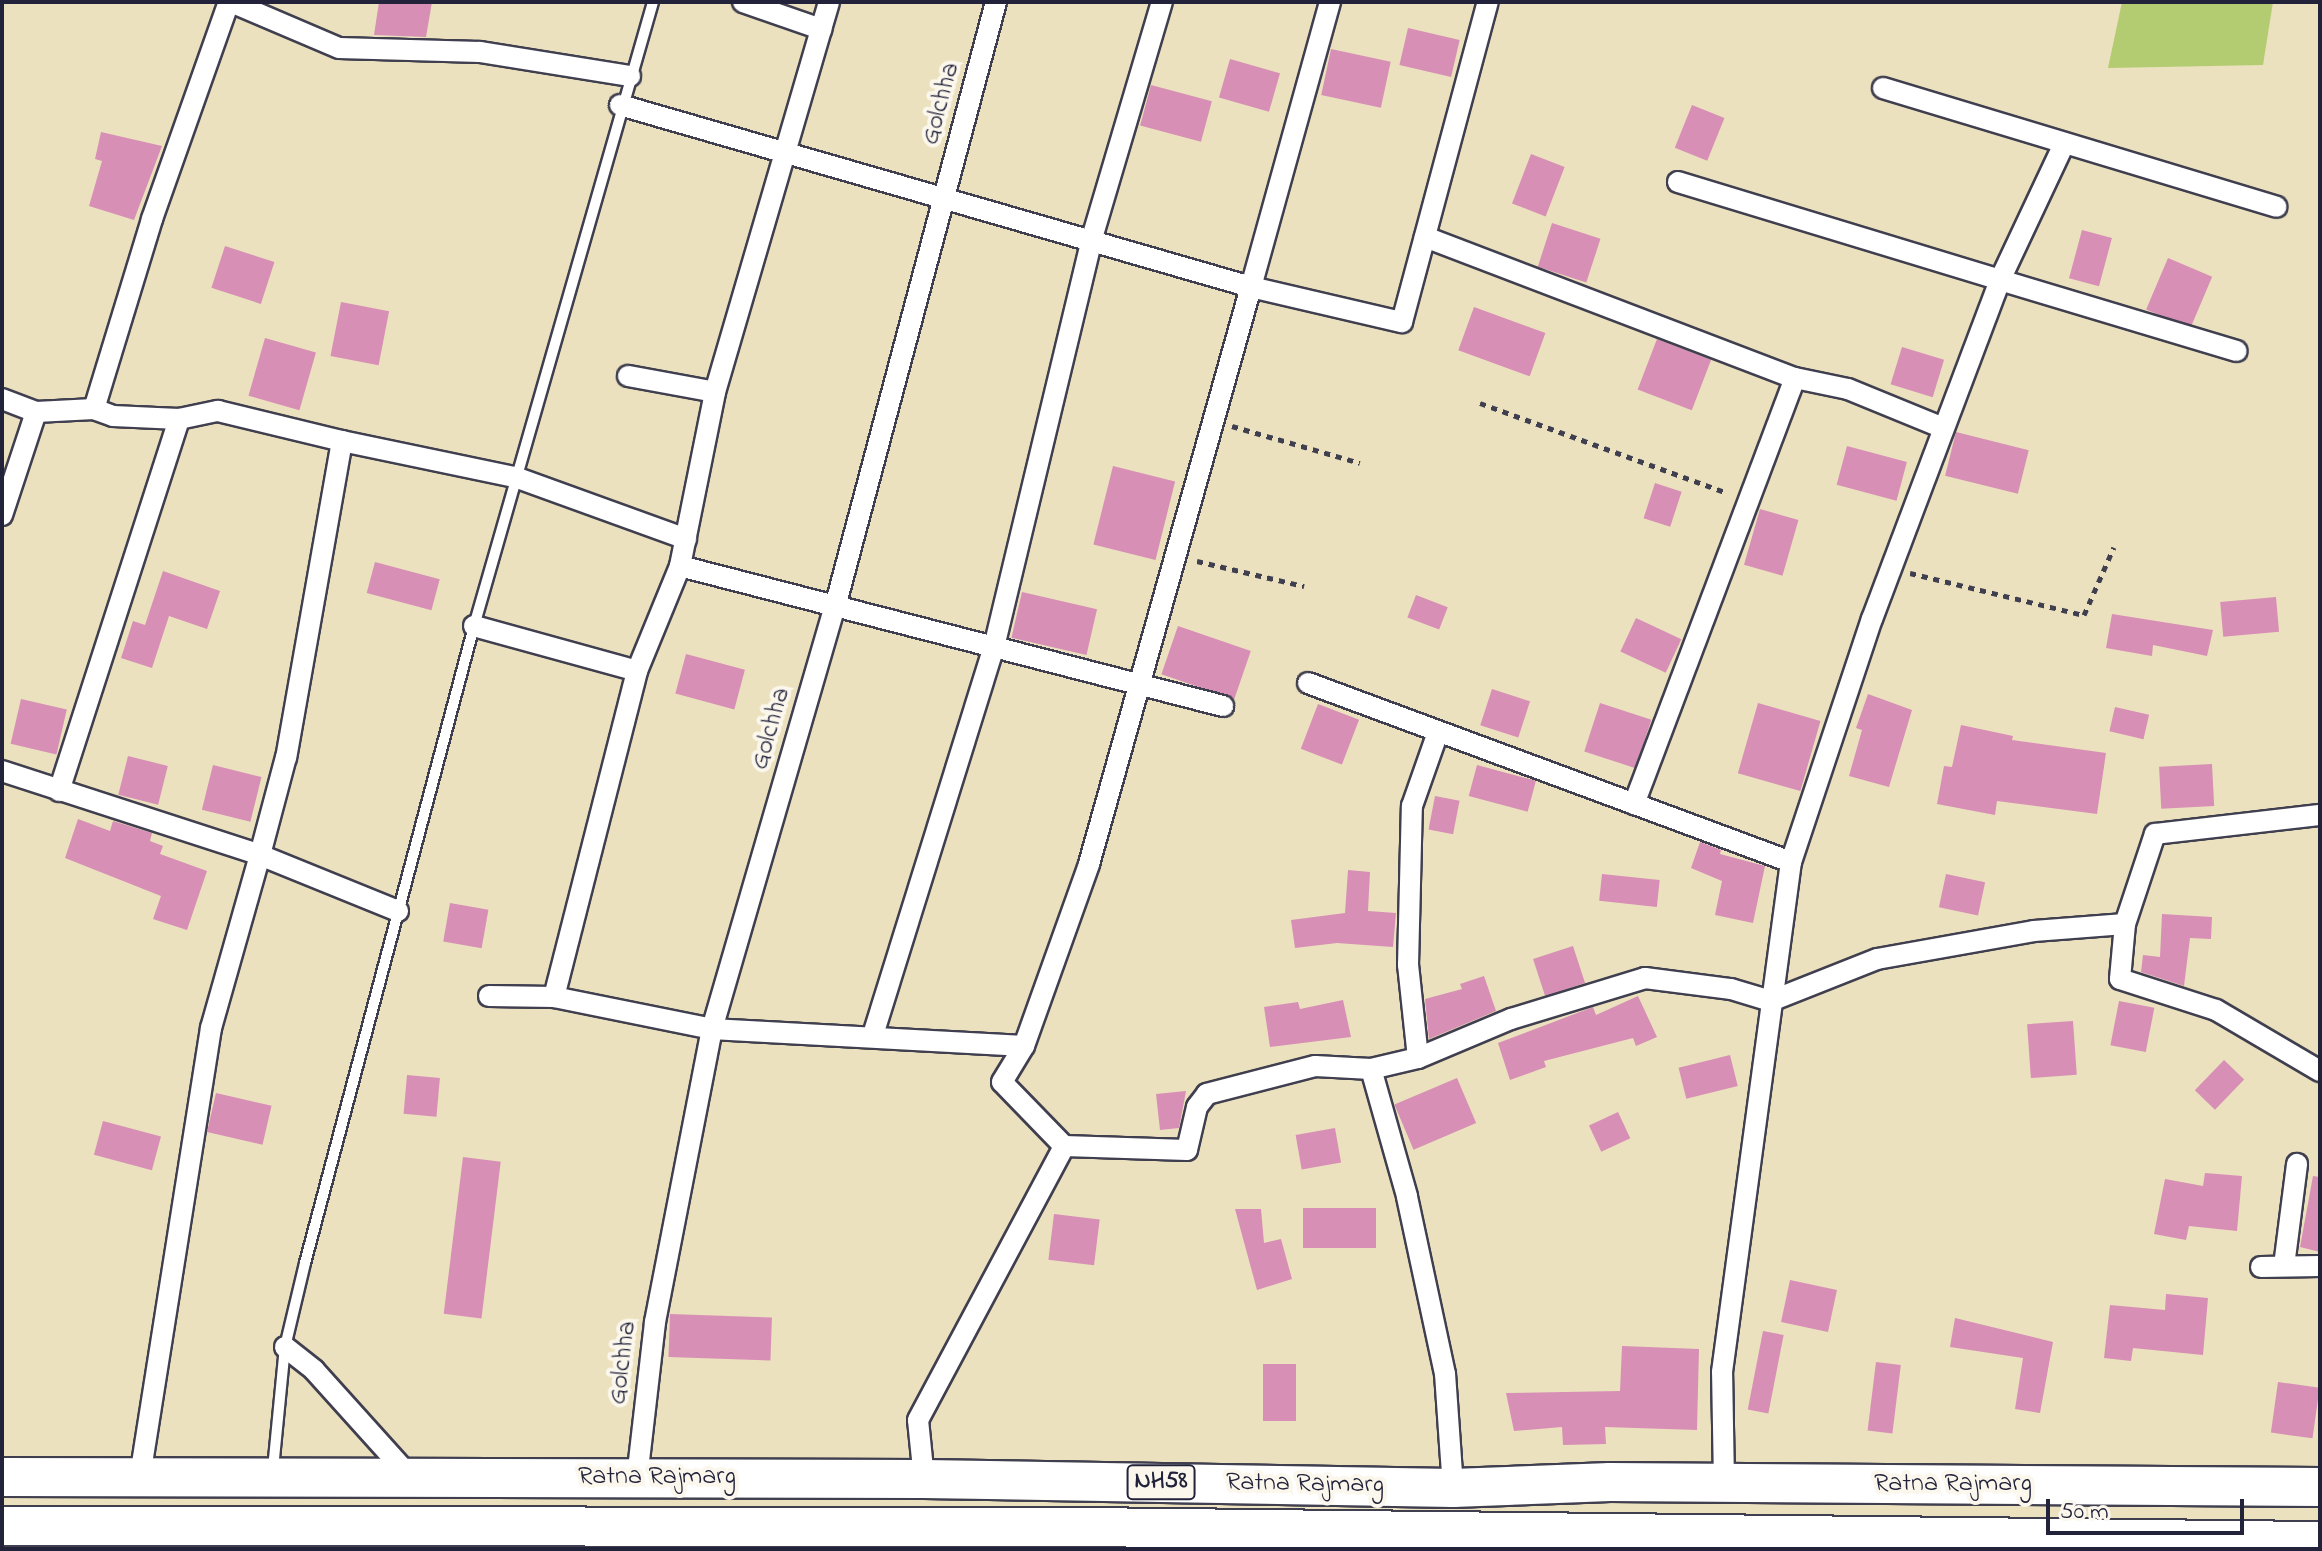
<!DOCTYPE html>
<style>
body{margin:0}
#map{position:relative;width:2322px;height:1551px;overflow:hidden;background:#ebe1be;font-family:"Indie Flower",sans-serif}
div>[style]{position:absolute}
[style*='--x']{left:calc(var(--x)*1px);top:calc(var(--y)*1px);width:calc(var(--w)*1px);rotate:calc(var(--a)*1deg)}
.green>*{inset:0;background:#b4cc71}
.building>*{inset:0;background:#d78fb5;transform-origin:0 0}
.path>*{height:5px;margin-top:-2.5px;transform-origin:0;background:repeating-linear-gradient(90deg,#403f4f 0 6px,transparent 0 12px)}
.roads{filter:drop-shadow(2px 0 #403f4f) drop-shadow(-2px 0 #403f4f) drop-shadow(0 2px #403f4f) drop-shadow(0 -2px #403f4f)}
.lane>*{height:10px;margin:-5px;padding:0 5px;transform-origin:5px;border-radius:5px;background:#fff}
.street>*{height:20px;margin:-10px;padding:0 10px;transform-origin:10px;border-radius:10px;background:#fff}
.highway>*{height:38px;margin:-19px;padding:0 19px;transform-origin:19px;border-radius:19px;background:#fff}
span{translate:-50% -50%;white-space:nowrap;text-align:center;line-height:1.15;-webkit-text-stroke:8px #fbf7ec;paint-order:stroke}
.shield-label span{padding:2px 6px;background:#fbf7ec;border:2px solid;border-radius:6px;-webkit-text-stroke-width:0}
.shield-label{font-size:24px;color:#22223b;font-weight:700}
.street-label{font-size:26px;color:#22223b}
.frame{position:absolute;inset:0;border:4px solid #22223b;pointer-events:none}
.scale{position:absolute;left:2046px;top:1499px;width:198px;height:36px;box-sizing:border-box;border:4px solid #22223b;border-top:0;padding-left:10px;font-size:24px;line-height:28px;white-space:nowrap;color:#22223b;-webkit-text-stroke:6px #fbf7ec;paint-order:stroke}
</style>
<div id="map">
<div class="green">
<i style="clip-path:polygon(2122px 2px,2273px 2px,2263px 65px,2108px 68px)"></i>
</div>
<div class="building">
<i style="clip-path:polygon(379px 2px,432px 2px,426px 37px,374px 35px)"></i>
<i style="left:1408px;top:28px;width:53px;height:38px;rotate:13deg"></i>
<i style="left:1331px;top:49px;width:61px;height:47px;rotate:12deg"></i>
<i style="left:1230px;top:59px;width:52px;height:40px;rotate:16deg"></i>
<i style="left:1151px;top:85px;width:63px;height:42px;rotate:15deg"></i>
<i style="left:1692px;top:105px;width:35px;height:46px;rotate:22deg"></i>
<i style="clip-path:polygon(101px 132px,162px 146px,134px 220px,89px 206px,102px 161px,95px 159px)"></i>
<i style="left:1531px;top:154px;width:36px;height:53px;rotate:21deg"></i>
<i style="left:1552px;top:223px;width:51px;height:46px;rotate:18deg"></i>
<i style="left:2082px;top:230px;width:31px;height:50px;rotate:15deg"></i>
<i style="left:225px;top:246px;width:52px;height:44px;rotate:18deg"></i>
<i style="left:2168px;top:258px;width:48px;height:56px;rotate:23deg"></i>
<i style="left:341px;top:302px;width:49px;height:55px;rotate:11deg"></i>
<i style="left:1474px;top:307px;width:76px;height:46px;rotate:20deg"></i>
<i style="left:265px;top:338px;width:53px;height:60px;rotate:16deg"></i>
<i style="left:1657px;top:339px;width:58px;height:54px;rotate:21deg"></i>
<i style="left:1902px;top:347px;width:44px;height:39px;rotate:17deg"></i>
<i style="left:1956px;top:432px;width:75px;height:45px;rotate:14deg"></i>
<i style="left:1847px;top:446px;width:62px;height:40px;rotate:15deg"></i>
<i style="left:1113px;top:466px;width:64px;height:81px;rotate:14deg"></i>
<i style="left:1655px;top:483px;width:28px;height:37px;rotate:18deg"></i>
<i style="left:1760px;top:509px;width:40px;height:58px;rotate:16deg"></i>
<i style="left:375px;top:562px;width:67px;height:32px;rotate:15deg"></i>
<i style="clip-path:polygon(163px 571px,220px 591px,207px 629px,169px 616px,152px 668px,121px 658px,133px 621px,145px 625px)"></i>
<i style="left:1022px;top:592px;width:77px;height:47px;rotate:13deg"></i>
<i style="left:1416px;top:595px;width:34px;height:24px;rotate:21deg"></i>
<i style="left:2276px;top:597px;width:35px;height:56px;rotate:85deg"></i>
<i style="clip-path:polygon(2112px 614px,2213px 630px,2207px 656px,2153px 645px,2152px 656px,2106px 648px)"></i>
<i style="left:1636px;top:618px;width:50px;height:37px;rotate:25deg"></i>
<i style="left:1178px;top:626px;width:77px;height:51px;rotate:19deg"></i>
<i style="left:686px;top:654px;width:61px;height:41px;rotate:15deg"></i>
<i style="left:1492px;top:689px;width:40px;height:38px;rotate:18deg"></i>
<i style="clip-path:polygon(1868px 694px,1912px 710px,1889px 787px,1849px 776px,1862px 730px,1856px 728px)"></i>
<i style="left:21px;top:699px;width:47px;height:46px;rotate:13deg"></i>
<i style="left:1600px;top:703px;width:54px;height:51px;rotate:18deg"></i>
<i style="left:1758px;top:703px;width:65px;height:73px;rotate:16deg"></i>
<i style="left:1318px;top:704px;width:44px;height:48px;rotate:21deg"></i>
<i style="left:2115px;top:707px;width:35px;height:25px;rotate:13deg"></i>
<i style="clip-path:polygon(1961px 725px,2013px 736px,2012px 740px,2106px 753px,2097px 814px,1997px 801px,1995px 815px,1937px 804px,1944px 766px,1952px 767px)"></i>
<i style="left:128px;top:756px;width:41px;height:40px;rotate:14deg"></i>
<i style="left:2212px;top:764px;width:42px;height:53px;rotate:87deg"></i>
<i style="left:213px;top:765px;width:50px;height:46px;rotate:14deg"></i>
<i style="left:1477px;top:765px;width:61px;height:32px;rotate:15deg"></i>
<i style="left:1435px;top:796px;width:25px;height:34px;rotate:11deg"></i>
<i style="clip-path:polygon(78px 819px,110px 831px,113px 821px,152px 833px,150px 841px,163px 846px,160px 854px,207px 871px,187px 930px,153px 919px,161px 896px,65px 858px)"></i>
<i style="clip-path:polygon(1700px 842px,1721px 850px,1720px 854px,1765px 866px,1753px 923px,1715px 915px,1722px 881px,1691px 868px)"></i>
<i style="clip-path:polygon(1348px 870px,1370px 872px,1368px 911px,1396px 913px,1393px 947px,1337px 943px,1295px 948px,1291px 920px,1345px 913px)"></i>
<i style="left:1602px;top:874px;width:58px;height:27px;rotate:6deg"></i>
<i style="left:1946px;top:874px;width:40px;height:34px;rotate:12deg"></i>
<i style="left:450px;top:903px;width:39px;height:39px;rotate:10deg"></i>
<i style="clip-path:polygon(2162px 914px,2212px 917px,2211px 939px,2190px 938px,2184px 986px,2141px 972px,2143px 955px,2160px 957px)"></i>
<i style="left:1573px;top:946px;width:39px;height:42px;rotate:72deg"></i>
<i style="clip-path:polygon(1484px 976px,1496px 1011px,1429px 1039px,1425px 999px,1462px 989px,1460px 984px)"></i>
<i style="clip-path:polygon(1638px 996px,1657px 1037px,1636px 1046px,1633px 1038px,1544px 1061px,1546px 1067px,1510px 1080px,1498px 1043px,1593px 1007px,1596px 1015px)"></i>
<i style="clip-path:polygon(1343px 1000px,1351px 1037px,1270px 1047px,1264px 1007px,1298px 1002px,1300px 1009px)"></i>
<i style="left:2119px;top:1001px;width:36px;height:45px;rotate:11deg"></i>
<i style="left:2073px;top:1021px;width:54px;height:46px;rotate:86deg"></i>
<i style="left:1730px;top:1055px;width:32px;height:53px;rotate:76deg"></i>
<i style="left:2224px;top:1060px;width:28px;height:42px;rotate:44deg"></i>
<i style="left:407px;top:1075px;width:33px;height:39px;rotate:5deg"></i>
<i style="left:1457px;top:1078px;width:49px;height:68px;rotate:67deg"></i>
<i style="clip-path:polygon(1186px 1091px,1179px 1128px,1160px 1130px,1156px 1094px)"></i>
<i style="left:216px;top:1093px;width:57px;height:40px;rotate:13deg"></i>
<i style="left:1618px;top:1112px;width:29px;height:32px;rotate:65deg"></i>
<i style="left:103px;top:1121px;width:60px;height:35px;rotate:15deg"></i>
<i style="left:1335px;top:1128px;width:35px;height:40px;rotate:80deg"></i>
<i style="left:463px;top:1157px;width:38px;height:158px;rotate:7deg"></i>
<i style="clip-path:polygon(2205px 1173px,2242px 1176px,2237px 1231px,2189px 1226px,2186px 1240px,2154px 1234px,2165px 1179px,2203px 1186px)"></i>
<i style="clip-path:polygon(2313px 1176px,2320px 1177px,2320px 1252px,2300px 1247px)"></i>
<i style="left:1303px;top:1208px;width:73px;height:40px"></i>
<i style="clip-path:polygon(1235px 1209px,1261px 1209px,1264px 1243px,1281px 1239px,1292px 1279px,1257px 1290px)"></i>
<i style="left:1054px;top:1214px;width:46px;height:46px;rotate:7deg"></i>
<i style="left:1790px;top:1280px;width:48px;height:43px;rotate:12deg"></i>
<i style="clip-path:polygon(2166px 1294px,2208px 1298px,2203px 1355px,2133px 1348px,2131px 1361px,2104px 1358px,2110px 1305px,2165px 1310px)"></i>
<i style="left:670px;top:1314px;width:102px;height:43px;rotate:2deg"></i>
<i style="clip-path:polygon(1955px 1318px,2053px 1342px,2040px 1413px,2015px 1409px,2023px 1358px,1950px 1347px)"></i>
<i style="left:1763px;top:1331px;width:21px;height:80px;rotate:11deg"></i>
<i style="clip-path:polygon(1622px 1346px,1699px 1349px,1697px 1430px,1605px 1427px,1606px 1444px,1563px 1445px,1562px 1427px,1514px 1431px,1506px 1393px,1620px 1391px)"></i>
<i style="left:1876px;top:1362px;width:25px;height:69px;rotate:7deg"></i>
<i style="left:1263px;top:1364px;width:33px;height:57px"></i>
<i style="left:2278px;top:1382px;width:42px;height:51px;rotate:8deg"></i>
</div>
<div class="path">
<i style="--x:1480;--y:403;--w:263;--a:20"></i>
<i style="--x:1232;--y:426;--w:133;--a:16.1"></i>
<i style="--x:1197;--y:561;--w:110;--a:13.2"></i>
<i style="--x:1910;--y:573;--w:179;--a:13.6"></i>
<i style="--x:2084;--y:615;--w:74;--a:-66.2"></i>
</div>
<div class="roads">
<div class="lane">
<i style="--x:273;--y:1469;--w:123;--a:-84.4"></i>
<i style="--x:285;--y:1347;--w:86;--a:-76.6"></i>
<i style="--x:305;--y:1263;--w:659;--a:-75.14"></i>
<i style="--x:474;--y:626;--w:649;--a:-73.99"></i>
</div>
<div class="street">
<i style="--x:231;--y:2;--w:117;--a:23.1"></i>
<i style="--x:339;--y:48;--w:141;--a:1.6"></i>
<i style="--x:480;--y:52;--w:152;--a:9.1"></i>
<i style="--x:743;--y:2;--w:83;--a:19.1"></i>
<i style="--x:1883;--y:88;--w:411;--a:16.8"></i>
<i style="--x:620;--y:105;--w:657;--a:16.09"></i>
<i style="--x:1251;--y:287;--w:296;--a:-74.5"></i>
<i style="--x:1678;--y:182;--w:337;--a:16.9"></i>
<i style="--x:2000;--y:280;--w:150;--a:-64.8"></i>
<i style="--x:1425;--y:237;--w:396;--a:20.9"></i>
<i style="--x:1795;--y:378;--w:54;--a:11.7"></i>
<i style="--x:1848;--y:389;--w:103;--a:22.3"></i>
<i style="--x:628;--y:376;--w:88;--a:10.4"></i>
<i style="--x:2;--y:399;--w:36;--a:21"></i>
<i style="--x:94;--y:409;--w:199;--a:-73"></i>
<i style="--x:152;--y:219;--w:230;--a:-70.5"></i>
<i style="--x:342;--y:441;--w:177;--a:11.8"></i>
<i style="--x:515;--y:477;--w:182;--a:19.9"></i>
<i style="--x:2;--y:515;--w:108;--a:-71.7"></i>
<i style="--x:36;--y:412;--w:58;--a:-3"></i>
<i style="--x:94;--y:409;--w:20;--a:20"></i>
<i style="--x:113;--y:416;--w:66;--a:2.6"></i>
<i style="--x:680;--y:566;--w:561;--a:14.46"></i>
<i style="--x:474;--y:626;--w:169;--a:15.4"></i>
<i style="--x:1308;--y:683;--w:515;--a:20.33"></i>
<i style="--x:2;--y:771;--w:271;--a:18"></i>
<i style="--x:260;--y:855;--w:180;--a:105.8"></i>
<i style="--x:211;--y:1028;--w:456;--a:99"></i>
<i style="--x:59;--y:791;--w:391;--a:-72.1"></i>
<i style="--x:179;--y:419;--w:40;--a:-12"></i>
<i style="--x:218;--y:411;--w:128;--a:13.6"></i>
<i style="--x:342;--y:441;--w:321;--a:100"></i>
<i style="--x:286;--y:757;--w:101;--a:104.9"></i>
<i style="--x:260;--y:855;--w:149;--a:22.1"></i>
<i style="--x:1634;--y:804;--w:455;--a:-69.3"></i>
<i style="--x:2125;--y:924;--w:55;--a:95.2"></i>
<i style="--x:2120;--y:979;--w:101;--a:17.9"></i>
<i style="--x:2216;--y:1010;--w:121;--a:30.4"></i>
<i style="--x:489;--y:996;--w:65;--a:0.9"></i>
<i style="--x:554;--y:997;--w:161;--a:11.4"></i>
<i style="--x:712;--y:1029;--w:312;--a:3.1"></i>
<i style="--x:554;--y:997;--w:336;--a:-75.7"></i>
<i style="--x:637;--y:671;--w:113;--a:-67.7"></i>
<i style="--x:680;--y:566;--w:177;--a:-78.6"></i>
<i style="--x:715;--y:392;--w:406;--a:-73.7"></i>
<i style="--x:873;--y:1035;--w:406;--a:-72.7"></i>
<i style="--x:994;--y:647;--w:421;--a:-76.5"></i>
<i style="--x:1092;--y:238;--w:246;--a:-73.5"></i>
<i style="--x:1418;--y:1058;--w:94;--a:-96.1"></i>
<i style="--x:1408;--y:965;--w:159;--a:-88.6"></i>
<i style="--x:1412;--y:806;--w:78;--a:-70.6"></i>
<i style="--x:1371;--y:1069;--w:56;--a:-176.9"></i>
<i style="--x:1315;--y:1066;--w:112;--a:165.5"></i>
<i style="--x:1207;--y:1094;--w:16;--a:128"></i>
<i style="--x:1197;--y:1107;--w:44;--a:103.1"></i>
<i style="--x:1187;--y:1150;--w:123;--a:-178.1"></i>
<i style="--x:1064;--y:1146;--w:89;--a:-134.1"></i>
<i style="--x:1002;--y:1082;--w:42;--a:-58.6"></i>
<i style="--x:1024;--y:1046;--w:193;--a:-70.3"></i>
<i style="--x:1089;--y:864;--w:599;--a:-74.32"></i>
<i style="--x:1251;--y:287;--w:155;--a:13.1"></i>
<i style="--x:1402;--y:322;--w:331;--a:-75"></i>
<i style="--x:2284;--y:1266;--w:103;--a:-82.7"></i>
<i style="--x:2261;--y:1267;--w:59;--a:-1"></i>
<i style="--x:285;--y:1347;--w:37;--a:38"></i>
<i style="--x:314;--y:1370;--w:147;--a:48"></i>
<i style="--x:637;--y:1478;--w:157;--a:-83.4"></i>
<i style="--x:655;--y:1322;--w:298;--a:-79"></i>
<i style="--x:712;--y:1029;--w:440;--a:-73.8"></i>
<i style="--x:835;--y:607;--w:626;--a:-75.1"></i>
<i style="--x:924;--y:1479;--w:59;--a:-95.8"></i>
<i style="--x:918;--y:1420;--w:310;--a:-61.9"></i>
<i style="--x:1724;--y:1483;--w:111;--a:-91"></i>
<i style="--x:1722;--y:1372;--w:515;--a:-82.3"></i>
<i style="--x:1791;--y:862;--w:256;--a:-71.6"></i>
<i style="--x:1872;--y:619;--w:362;--a:-69.3"></i>
<i style="--x:2000;--y:280;--w:247;--a:16.7"></i>
<i style="--x:1453;--y:1488;--w:114;--a:-94"></i>
<i style="--x:1445;--y:1374;--w:182;--a:-102.1"></i>
<i style="--x:1407;--y:1196;--w:132;--a:-105.8"></i>
<i style="--x:1371;--y:1069;--w:48;--a:-13.2"></i>
<i style="--x:1418;--y:1058;--w:101;--a:-22.8"></i>
<i style="--x:1511;--y:1019;--w:140;--a:-17"></i>
<i style="--x:1645;--y:978;--w:87;--a:7.3"></i>
<i style="--x:1731;--y:989;--w:42;--a:16.7"></i>
<i style="--x:1771;--y:1001;--w:114;--a:-21.6"></i>
<i style="--x:1877;--y:959;--w:159;--a:-10.1"></i>
<i style="--x:2034;--y:931;--w:91;--a:-4.4"></i>
<i style="--x:2125;--y:924;--w:95;--a:-71.6"></i>
<i style="--x:2155;--y:834;--w:166;--a:-6.6"></i>
</div>
<div class="highway">
<i style="--x:2;--y:1477;--w:922;--a:0.12"></i>
<i style="--x:924;--y:1479;--w:529;--a:0.97"></i>
<i style="--x:1453;--y:1488;--w:157;--a:-2.2"></i>
<i style="--x:1610;--y:1482;--w:710;--a:0.4"></i>
<i style="--x:2;--y:1526;--w:1080;--a:0.05"></i>
<i style="--x:1082;--y:1527;--w:1238;--a:0.65"></i>
</div>
</div>
<div class="shield-label">
<span style="left:1161px;top:1482px">NH58</span>
</div>
<div class="street-label">
<span style="left:942px;top:104px;rotate:-75deg">Golchha</span>
<span style="left:772px;top:729px;rotate:-74deg">Golchha</span>
<span style="left:624px;top:1363px;rotate:-83deg">Golchha</span>
<span style="left:657px;top:1478px">Ratna Rajmarg</span>
<span style="left:1305px;top:1485px;rotate:1deg">Ratna Rajmarg</span>
<span style="left:1953px;top:1485px">Ratna Rajmarg</span>
</div>
<div class="frame"></div>
<div class="scale">50 m</div>
</div>
